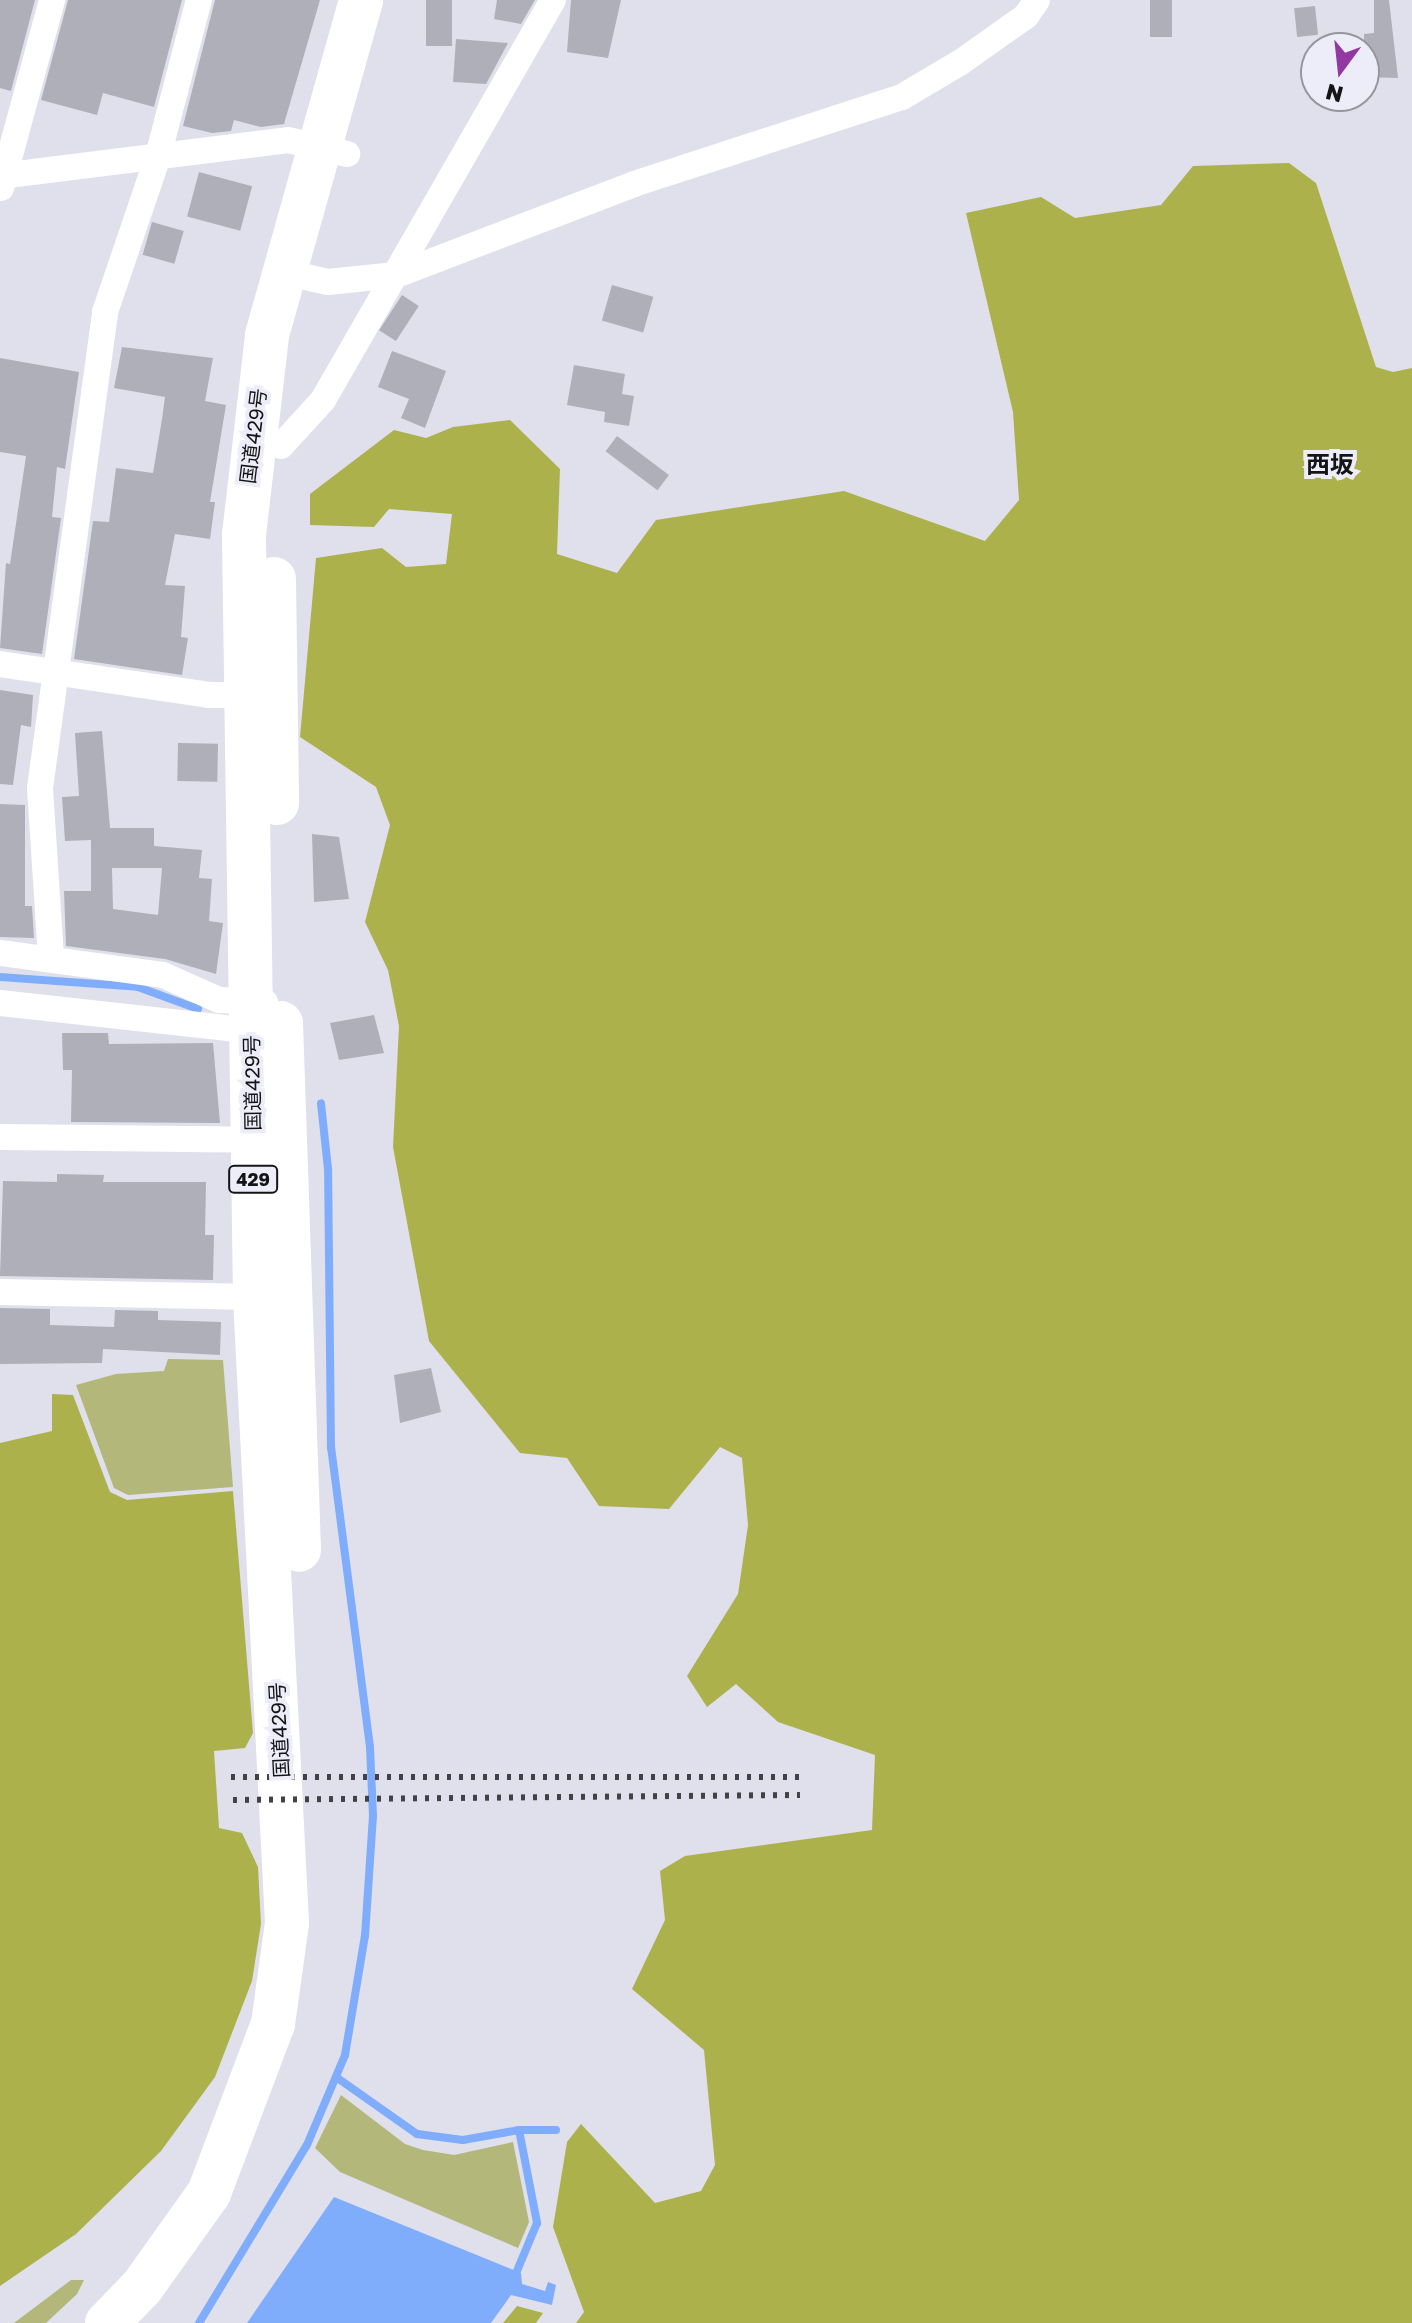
<!DOCTYPE html>
<meta charset="utf-8">
<style>
body{margin:0}
#map{position:relative;width:1412px;height:2323px;overflow:hidden;background:#dfe0eb;font-family:"Golos Text","Noto Sans JP",sans-serif}
div>[style]{position:absolute}
[style*='--x']{left:calc(var(--x)*1px);top:calc(var(--y)*1px);width:calc(var(--w)*1px);rotate:calc(var(--a)*1deg)}
.green>*{inset:0;background:#b3b779}
.forest>*{inset:0;background:#acb14c}
.water>*{inset:0;background:#7fadfc}
.stream>*{height:8px;margin:-4px;padding:0 4px;transform-origin:4px;border-radius:4px;background:#7fadfc}
.building>*{inset:0;background:#afafba;transform-origin:0 0}
.street>*{height:26px;margin:-13px;padding:0 13px;transform-origin:13px;border-radius:13px;background:#fff}
.highway>*{height:44px;margin:-22px;padding:0 22px;transform-origin:22px;border-radius:22px;background:#fff}
.rail>*{height:6px;margin-top:-3px;transform-origin:0;background:repeating-linear-gradient(90deg,#414146 0 4px,transparent 0 12px)}
span{translate:-50% -50%;white-space:nowrap;text-align:center;line-height:1.15;-webkit-text-stroke:8px #ecedf8;paint-order:stroke}
.shield-label span{padding:2px 6px;background:#ecedf8;border:2px solid;border-radius:6px;-webkit-text-stroke-width:0}
.shield-label{font-size:18px;color:#141417;font-weight:700}
.street-label{font-size:20px;color:#141417}
.quarter-label{font-size:24px;color:#141417;font-weight:700}
.north{position:absolute;left:1300px;top:32px;width:80px;height:80px;box-sizing:border-box;background:#ecedf8;border:2px solid #96969e;border-radius:50%;rotate:195deg;font-size:22px;font-weight:700;line-height:32px;text-align:center;color:#141417}
.north::after{content:'';display:block;margin:auto;width:28px;height:36px;background:#9138a3;clip-path:polygon(50% 0,100% 100%,50% 72%,0 100%)}
</style>
<div id="map">
<div class="green">
<i style="clip-path:polygon(168px 1359px,223px 1360px,233px 1487px,128px 1495px,114px 1488px,76px 1385px,116px 1374px,164px 1371px)"></i>
<i style="clip-path:polygon(341px 2095px,405px 2144px,423px 2150px,454px 2155px,513px 2142px,529px 2222px,518px 2248px,340px 2172px,315px 2148px)"></i>
<i style="clip-path:polygon(71px 2280px,84px 2280px,77px 2294px,46px 2323px,14px 2323px)"></i>
</div>
<div class="forest">
<i style="clip-path:polygon(1289px 163px,1316px 183px,1376px 367px,1393px 372px,1412px 368px,1412px 2323px,576px 2323px,584px 2312px,553px 2227px,567px 2142px,581px 2124px,655px 2203px,701px 2191px,715px 2165px,704px 2050px,632px 1989px,665px 1920px,660px 1871px,685px 1856px,872px 1830px,875px 1755px,778px 1722px,736px 1684px,707px 1707px,687px 1676px,738px 1594px,748px 1525px,742px 1458px,720px 1447px,669px 1509px,599px 1506px,567px 1458px,520px 1453px,429px 1341px,393px 1147px,399px 1026px,388px 970px,365px 922px,390px 825px,376px 787px,300px 737px,316px 558px,382px 548px,406px 567px,446px 564px,452px 514px,389px 509px,374px 527px,310px 525px,310px 494px,394px 430px,426px 438px,453px 427px,510px 420px,560px 469px,557px 554px,617px 573px,656px 520px,844px 491px,985px 541px,1019px 500px,1013px 412px,966px 213px,1041px 197px,1075px 218px,1161px 205px,1193px 166px)"></i>
<i style="clip-path:polygon(52px 1394px,73px 1395px,110px 1492px,127px 1500px,233px 1491px,253px 1733px,245px 1748px,214px 1751px,219px 1828px,242px 1833px,258px 1867px,261px 1924px,252px 1981px,215px 2077px,161px 2151px,76px 2234px,0 2286px,0 1443px,52px 1431px)"></i>
<i style="clip-path:polygon(517px 2306px,543px 2313px,536px 2323px,503px 2323px)"></i>
</div>
<div class="water">
<i style="clip-path:polygon(334px 2197px,521px 2273px,522px 2284px,545px 2291px,548px 2282px,556px 2285px,552px 2305px,511px 2295px,491px 2323px,247px 2323px)"></i>
</div>
<div class="stream">
<i style="--x:0;--y:977;--w:138;--a:4.1"></i>
<i style="--x:138;--y:987;--w:64;--a:20.1"></i>
<i style="--x:336;--y:2077;--w:99;--a:35.1"></i>
<i style="--x:417;--y:2134;--w:46;--a:7.4"></i>
<i style="--x:463;--y:2140;--w:57;--a:-10.1"></i>
<i style="--x:519;--y:2130;--w:95;--a:79"></i>
<i style="--x:537;--y:2223;--w:60;--a:112.7"></i>
<i style="--x:519;--y:2130;--w:37;--a:0"></i>
<i style="--x:199;--y:2323;--w:208;--a:-58.8"></i>
<i style="--x:307;--y:2145;--w:98;--a:-67.1"></i>
<i style="--x:345;--y:2055;--w:121;--a:-80.5"></i>
<i style="--x:365;--y:1936;--w:120;--a:-86.2"></i>
<i style="--x:373;--y:1816;--w:69;--a:-92.5"></i>
<i style="--x:370;--y:1747;--w:302;--a:-97.4"></i>
<i style="--x:331;--y:1448;--w:279;--a:-90.6"></i>
<i style="--x:328;--y:1169;--w:66;--a:-96.1"></i>
</div>
<div class="building">
<i style="clip-path:polygon(0 0,35px 0,11px 91px,0 88px)"></i>
<i style="clip-path:polygon(68px 0,182px 0,154px 107px,103px 93px,97px 115px,41px 100px)"></i>
<i style="clip-path:polygon(215px 0,320px 0,284px 124px,261px 127px,234px 120px,231px 131px,212px 133px,183px 126px)"></i>
<i style="left:426px;top:0;width:26px;height:46px"></i>
<i style="clip-path:polygon(497px 0,535px 0,521px 24px,494px 19px)"></i>
<i style="clip-path:polygon(571px 0,621px 0,608px 58px,567px 52px)"></i>
<i style="left:1150px;top:0;width:22px;height:37px"></i>
<i style="clip-path:polygon(1374px 0,1389px 0,1398px 78px,1364px 77px,1364px 34px,1374px 33px)"></i>
<i style="left:1315px;top:6px;width:29px;height:21px;rotate:84deg"></i>
<i style="clip-path:polygon(456px 39px,508px 43px,486px 84px,453px 82px)"></i>
<i style="left:199px;top:172px;width:55px;height:46px;rotate:15deg"></i>
<i style="left:152px;top:222px;width:33px;height:34px;rotate:16deg"></i>
<i style="left:612px;top:285px;width:43px;height:37px;rotate:16deg"></i>
<i style="left:402px;top:295px;width:20px;height:42px;rotate:33deg"></i>
<i style="clip-path:polygon(122px 347px,213px 358px,205px 401px,226px 405px,210px 502px,215px 502px,210px 539px,175px 534px,165px 585px,185px 586px,181px 637px,188px 638px,182px 675px,74px 659px,93px 521px,109px 522px,116px 468px,153px 473px,162px 419px,165px 397px,114px 388px)"></i>
<i style="clip-path:polygon(392px 351px,446px 371px,425px 428px,401px 418px,409px 399px,378px 387px)"></i>
<i style="clip-path:polygon(0 358px,79px 372px,65px 469px,57px 467px,52px 517px,61px 518px,42px 654px,0 648px,6px 563px,10px 564px,26px 456px,0 452px)"></i>
<i style="clip-path:polygon(574px 365px,625px 374px,622px 394px,634px 396px,629px 426px,604px 422px,605px 412px,567px 405px)"></i>
<i style="left:617px;top:436px;width:65px;height:19px;rotate:37deg"></i>
<i style="clip-path:polygon(0 690px,33px 695px,31px 727px,21px 725px,13px 785px,0 784px)"></i>
<i style="clip-path:polygon(evenodd,102px 731px,110px 828px,154px 828px,154px 846px,202px 850px,199px 878px,212px 879px,209px 921px,223px 923px,216px 974px,165px 959px,66px 946px,64px 891px,91px 891px,91px 840px,65px 841px,62px 797px,79px 796px,75px 733px,102px 731px,112px 868px,162px 868px,158px 915px,113px 909px,112px 868px)"></i>
<i style="left:178px;top:743px;width:40px;height:38px;rotate:1deg"></i>
<i style="clip-path:polygon(0 804px,25px 805px,25px 906px,32px 906px,34px 938px,0 937px)"></i>
<i style="clip-path:polygon(312px 834px,339px 837px,349px 899px,314px 902px)"></i>
<i style="clip-path:polygon(374px 1015px,384px 1053px,339px 1060px,330px 1023px)"></i>
<i style="clip-path:polygon(62px 1033px,108px 1033px,109px 1044px,213px 1043px,220px 1123px,71px 1122px,72px 1070px,63px 1070px)"></i>
<i style="clip-path:polygon(57px 1174px,104px 1175px,103px 1182px,206px 1182px,205px 1235px,214px 1235px,213px 1280px,0 1276px,3px 1181px,57px 1182px)"></i>
<i style="clip-path:polygon(0 1308px,50px 1309px,50px 1325px,114px 1327px,115px 1310px,158px 1311px,158px 1320px,221px 1322px,220px 1355px,103px 1349px,102px 1363px,0 1364px)"></i>
<i style="clip-path:polygon(431px 1368px,441px 1412px,400px 1423px,394px 1375px)"></i>
</div>
<div class="street">
<i style="--x:0;--y:176;--w:290;--a:-7.1"></i>
<i style="--x:288;--y:140;--w:61;--a:13.3"></i>
<i style="--x:1;--y:188;--w:195;--a:-74.8"></i>
<i style="--x:284;--y:272;--w:45;--a:12.8"></i>
<i style="--x:328;--y:282;--w:68;--a:-5.9"></i>
<i style="--x:396;--y:275;--w:255;--a:-20.9"></i>
<i style="--x:634;--y:184;--w:282;--a:-18"></i>
<i style="--x:902;--y:97;--w:69;--a:-30.7"></i>
<i style="--x:961;--y:62;--w:80;--a:-35.3"></i>
<i style="--x:1026;--y:16;--w:19;--a:-55"></i>
<i style="--x:281;--y:446;--w:62;--a:-47.6"></i>
<i style="--x:323;--y:400;--w:461;--a:-60.1"></i>
<i style="--x:0;--y:664;--w:211;--a:8.4"></i>
<i style="--x:209;--y:695;--w:49;--a:0"></i>
<i style="--x:0;--y:953;--w:164;--a:7.7"></i>
<i style="--x:163;--y:975;--w:61;--a:24.1"></i>
<i style="--x:219;--y:1000;--w:46;--a:2.5"></i>
<i style="--x:51;--y:958;--w:170;--a:-93.7"></i>
<i style="--x:40;--y:788;--w:480;--a:-82.2"></i>
<i style="--x:105;--y:312;--w:165;--a:-71.2"></i>
<i style="--x:158;--y:156;--w:161;--a:-75.3"></i>
<i style="--x:0;--y:1003;--w:264;--a:6.3"></i>
<i style="--x:0;--y:1137;--w:265;--a:0.6"></i>
<i style="--x:0;--y:1292;--w:268;--a:1.1"></i>
</div>
<div class="highway">
<i style="--x:274;--y:579;--w:224;--a:89.2"></i>
<i style="--x:281;--y:1023;--w:527;--a:88.04"></i>
<i style="--x:107;--y:2323;--w:50;--a:-45.8"></i>
<i style="--x:142;--y:2287;--w:115;--a:-54.5"></i>
<i style="--x:209;--y:2193;--w:181;--a:-69.3"></i>
<i style="--x:273;--y:2024;--w:102;--a:-82.1"></i>
<i style="--x:287;--y:1923;--w:627;--a:-92.93"></i>
<i style="--x:255;--y:1297;--w:762;--a:-90.83"></i>
<i style="--x:244;--y:535;--w:201;--a:-83.4"></i>
<i style="--x:267;--y:335;--w:348;--a:-74.3"></i>
</div>
<div class="rail">
<i style="--x:231;--y:1777;--w:569;--a:0"></i>
<i style="--x:233;--y:1800;--w:567;--a:-0.51"></i>
</div>
<div class="shield-label">
<span style="left:253px;top:1179px">429</span>
</div>
<div class="street-label">
<span style="left:253px;top:436px;rotate:-83deg">国道429号</span>
<span style="left:252px;top:1083px;rotate:-91deg">国道429号</span>
<span style="left:279px;top:1730px;rotate:-93deg">国道429号</span>
</div>
<div class="quarter-label">
<span style="left:1330px;top:464px">西坂</span>
</div>
<div class="north">N</div>
</div>
